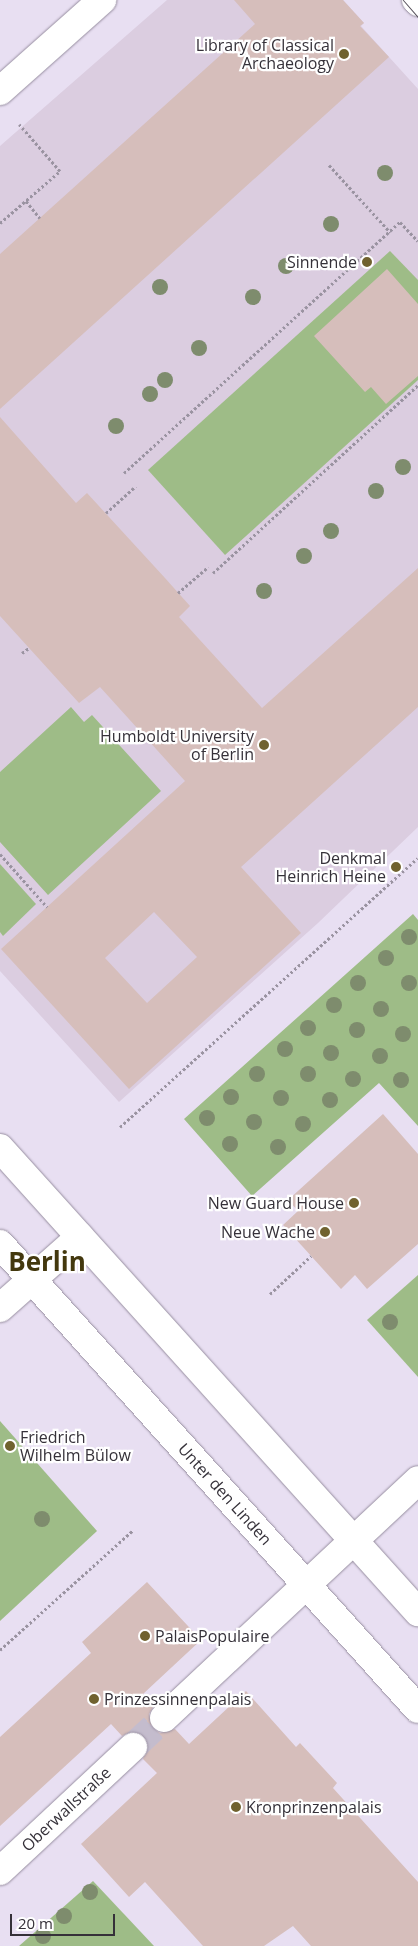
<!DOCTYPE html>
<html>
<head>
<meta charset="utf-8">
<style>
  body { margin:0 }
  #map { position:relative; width:418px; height:1946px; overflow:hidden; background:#e8dff2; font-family:"Open Sans",sans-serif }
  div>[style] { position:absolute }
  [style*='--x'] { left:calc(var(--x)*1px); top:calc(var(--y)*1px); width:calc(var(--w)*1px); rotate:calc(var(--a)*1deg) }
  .education>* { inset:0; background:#dbcde0 }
  .green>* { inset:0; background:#9ebc87 }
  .building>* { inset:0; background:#d6bebb }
  .minor-tunnel>* { height:28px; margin-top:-14px; transform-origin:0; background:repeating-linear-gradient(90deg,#c4bccd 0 28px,transparent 0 42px) }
  .path>* { height:3px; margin-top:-1.5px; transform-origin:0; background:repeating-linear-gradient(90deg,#9a93a1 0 2.5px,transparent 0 5px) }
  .roads { filter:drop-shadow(0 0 1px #978ea0) drop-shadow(0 0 1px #978ea0) }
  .minor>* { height:28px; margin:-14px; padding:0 14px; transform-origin:14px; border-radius:14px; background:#fff }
  .tertiary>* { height:28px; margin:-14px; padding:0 14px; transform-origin:14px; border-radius:14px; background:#fff }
  .primary>* { height:28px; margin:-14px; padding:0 14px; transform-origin:14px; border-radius:14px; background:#fff }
  .tram>* { height:1px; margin:-0.5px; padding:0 0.5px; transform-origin:0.5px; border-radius:0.5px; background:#56515b }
  .trees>* { width:16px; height:16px; margin:-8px; border-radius:50%; background:#7e8c6d }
  .dots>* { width:14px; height:14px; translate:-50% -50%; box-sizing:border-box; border:2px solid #fff; border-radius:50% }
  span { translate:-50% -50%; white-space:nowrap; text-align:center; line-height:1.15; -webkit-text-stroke:4.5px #fff; paint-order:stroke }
  .poi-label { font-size:16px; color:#353139 }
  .right { translate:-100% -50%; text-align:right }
  .left { translate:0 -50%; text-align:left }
  .street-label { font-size:16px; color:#353139 }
  .town-label { font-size:26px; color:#43380e; font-weight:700 }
  .scale { position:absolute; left:10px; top:1914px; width:105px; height:22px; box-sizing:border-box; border:2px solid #353139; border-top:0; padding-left:6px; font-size:15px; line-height:18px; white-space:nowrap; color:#353139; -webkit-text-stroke:4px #fff; paint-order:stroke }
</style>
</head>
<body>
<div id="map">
  <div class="education">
    <div style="clip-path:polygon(167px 0,343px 0,364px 23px,361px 26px,418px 89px,418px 827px,318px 923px,119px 1102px,0 971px,0 146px)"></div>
  </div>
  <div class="green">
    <div style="clip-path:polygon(390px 251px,418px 280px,418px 380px,225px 555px,148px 470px)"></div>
    <div style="clip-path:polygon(71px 707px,84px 722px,92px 715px,161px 791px,48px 895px,0 842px,0 772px)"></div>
    <div style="clip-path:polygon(0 864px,36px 904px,3px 936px,0 932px)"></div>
    <div style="clip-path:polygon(413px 914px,418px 920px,418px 1126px,379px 1083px,252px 1196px,184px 1119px)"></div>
    <div style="clip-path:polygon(418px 1275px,418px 1377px,367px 1320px)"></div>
    <div style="clip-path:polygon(0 1421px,97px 1531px,0 1621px)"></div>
    <div style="clip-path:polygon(93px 1881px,154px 1946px,19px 1946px)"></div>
  </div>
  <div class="building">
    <div style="clip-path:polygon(234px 0,343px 0,364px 23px,360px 26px,389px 57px,0 409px,0 254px,255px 24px)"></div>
    <div style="clip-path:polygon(387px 269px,418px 304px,418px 376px,386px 404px,371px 387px,365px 392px,314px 336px)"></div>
    <div style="clip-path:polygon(evenodd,0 417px,76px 503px,87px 493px,165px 578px,190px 606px,179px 617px,262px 708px,418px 568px,418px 707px,241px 867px,301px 933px,129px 1089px,1px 949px,185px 781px,100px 687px,79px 703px,0 616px,0 417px,154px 912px,197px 957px,147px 1003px,105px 958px,154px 912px)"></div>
    <div style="clip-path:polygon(383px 1114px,418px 1154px,418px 1244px,367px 1289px,355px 1275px,341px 1289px,283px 1225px,298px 1211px,288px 1200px)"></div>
    <div style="clip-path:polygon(147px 1582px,201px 1640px,143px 1694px,154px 1706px,149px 1714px,152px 1728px,160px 1733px,175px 1729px,189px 1744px,246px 1691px,296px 1747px,300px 1743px,337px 1783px,333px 1788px,418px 1882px,418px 1946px,311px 1946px,293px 1926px,264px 1946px,203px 1946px,145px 1882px,129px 1897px,81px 1844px,157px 1773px,143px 1759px,148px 1744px,144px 1736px,130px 1732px,122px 1736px,111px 1724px,0 1826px,0 1737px,91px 1653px,82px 1642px)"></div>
  </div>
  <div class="minor-tunnel">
    <div style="--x:133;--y:1747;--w:42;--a:-43.1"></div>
  </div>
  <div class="path">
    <div style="--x:329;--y:165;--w:91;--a:47.7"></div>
    <div style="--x:26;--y:201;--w:22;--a:51"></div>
    <div style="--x:0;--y:223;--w:79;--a:-40.9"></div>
    <div style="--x:60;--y:171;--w:62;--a:-131.1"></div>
    <div style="--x:124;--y:473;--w:373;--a:-42.3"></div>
    <div style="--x:400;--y:222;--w:26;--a:47"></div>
    <div style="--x:106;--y:513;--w:40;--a:-42"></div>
    <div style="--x:213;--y:573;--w:278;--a:-42.5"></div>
    <div style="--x:178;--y:593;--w:40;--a:-41"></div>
    <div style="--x:22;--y:653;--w:9;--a:-36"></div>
    <div style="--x:0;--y:854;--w:71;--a:48.4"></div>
    <div style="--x:120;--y:1127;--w:401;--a:-42.1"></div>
    <div style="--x:270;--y:1294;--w:56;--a:-42.8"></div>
    <div style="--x:0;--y:1650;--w:178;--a:-42"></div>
  </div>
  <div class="roads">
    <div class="minor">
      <div style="--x:416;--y:0;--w:3;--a:45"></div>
      <div style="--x:0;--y:1308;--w:107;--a:-41.6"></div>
      <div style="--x:164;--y:1718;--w:348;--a:-43.1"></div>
      <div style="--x:0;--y:1871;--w:182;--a:-43"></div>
    </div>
    <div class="tertiary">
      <div style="--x:0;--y:91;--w:137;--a:-41.7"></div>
    </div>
    <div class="primary">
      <div style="--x:0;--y:1148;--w:625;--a:47.99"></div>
      <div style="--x:0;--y:1244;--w:625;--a:48.05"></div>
    </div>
  </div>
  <div class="tram">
    <div style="--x:403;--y:0;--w:23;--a:49"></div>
  </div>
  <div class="trees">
    <div style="left:385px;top:173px"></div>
    <div style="left:331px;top:224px"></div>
    <div style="left:286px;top:266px"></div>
    <div style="left:160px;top:287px"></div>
    <div style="left:253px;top:297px"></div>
    <div style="left:199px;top:348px"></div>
    <div style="left:165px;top:380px"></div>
    <div style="left:150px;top:394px"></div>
    <div style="left:116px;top:426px"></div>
    <div style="left:403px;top:467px"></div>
    <div style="left:376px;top:491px"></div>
    <div style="left:331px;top:531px"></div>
    <div style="left:304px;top:556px"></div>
    <div style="left:264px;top:591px"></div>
    <div style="left:409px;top:937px"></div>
    <div style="left:386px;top:958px"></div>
    <div style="left:358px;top:983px"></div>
    <div style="left:409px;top:983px"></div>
    <div style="left:334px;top:1005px"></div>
    <div style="left:381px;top:1009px"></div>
    <div style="left:308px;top:1028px"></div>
    <div style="left:357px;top:1030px"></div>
    <div style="left:403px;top:1034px"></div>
    <div style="left:285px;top:1049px"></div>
    <div style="left:331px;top:1053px"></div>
    <div style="left:380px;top:1056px"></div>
    <div style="left:257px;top:1074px"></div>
    <div style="left:308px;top:1074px"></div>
    <div style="left:353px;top:1079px"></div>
    <div style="left:401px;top:1080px"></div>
    <div style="left:231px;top:1097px"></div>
    <div style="left:281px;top:1098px"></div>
    <div style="left:330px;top:1100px"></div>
    <div style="left:207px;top:1118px"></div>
    <div style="left:254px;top:1122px"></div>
    <div style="left:303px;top:1124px"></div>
    <div style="left:230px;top:1144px"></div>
    <div style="left:278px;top:1147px"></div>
    <div style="left:390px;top:1322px"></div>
    <div style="left:42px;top:1519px"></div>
    <div style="left:90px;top:1892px"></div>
    <div style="left:64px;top:1916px"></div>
    <div style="left:43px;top:1936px"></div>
  </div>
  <div class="dots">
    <div style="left:344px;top:54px;background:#70622f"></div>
    <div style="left:367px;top:262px;background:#70622f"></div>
    <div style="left:264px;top:745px;background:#70622f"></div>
    <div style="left:396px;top:867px;background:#70622f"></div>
    <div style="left:354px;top:1203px;background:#70622f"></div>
    <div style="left:325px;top:1232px;background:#70622f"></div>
    <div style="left:10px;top:1446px;background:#70622f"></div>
    <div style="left:145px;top:1636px;background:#70622f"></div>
    <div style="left:94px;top:1699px;background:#70622f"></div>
    <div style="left:236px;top:1807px;background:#70622f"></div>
  </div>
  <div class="poi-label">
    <span class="right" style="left:334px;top:54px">Library of Classical<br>Archaeology</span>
    <span class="right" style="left:357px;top:262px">Sinnende</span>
    <span class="right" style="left:254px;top:745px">Humboldt University<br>of Berlin</span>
    <span class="right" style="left:386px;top:867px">Denkmal<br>Heinrich Heine</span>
    <span class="right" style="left:344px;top:1203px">New Guard House</span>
    <span class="right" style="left:315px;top:1232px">Neue Wache</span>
    <span class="left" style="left:20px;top:1446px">Friedrich<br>Wilhelm Bülow</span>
    <span class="left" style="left:155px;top:1636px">PalaisPopulaire</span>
    <span class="left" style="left:104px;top:1699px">Prinzessinnenpalais</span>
    <span class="left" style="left:246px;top:1807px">Kronprinzenpalais</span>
  </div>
  <div class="street-label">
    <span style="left:225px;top:1494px;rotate:48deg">Unter den Linden</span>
    <span style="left:66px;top:1809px;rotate:-43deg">Oberwallstraße</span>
  </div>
  <div class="town-label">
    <span style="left:47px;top:1262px">Berlin</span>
  </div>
  <div class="scale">20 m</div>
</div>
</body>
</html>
